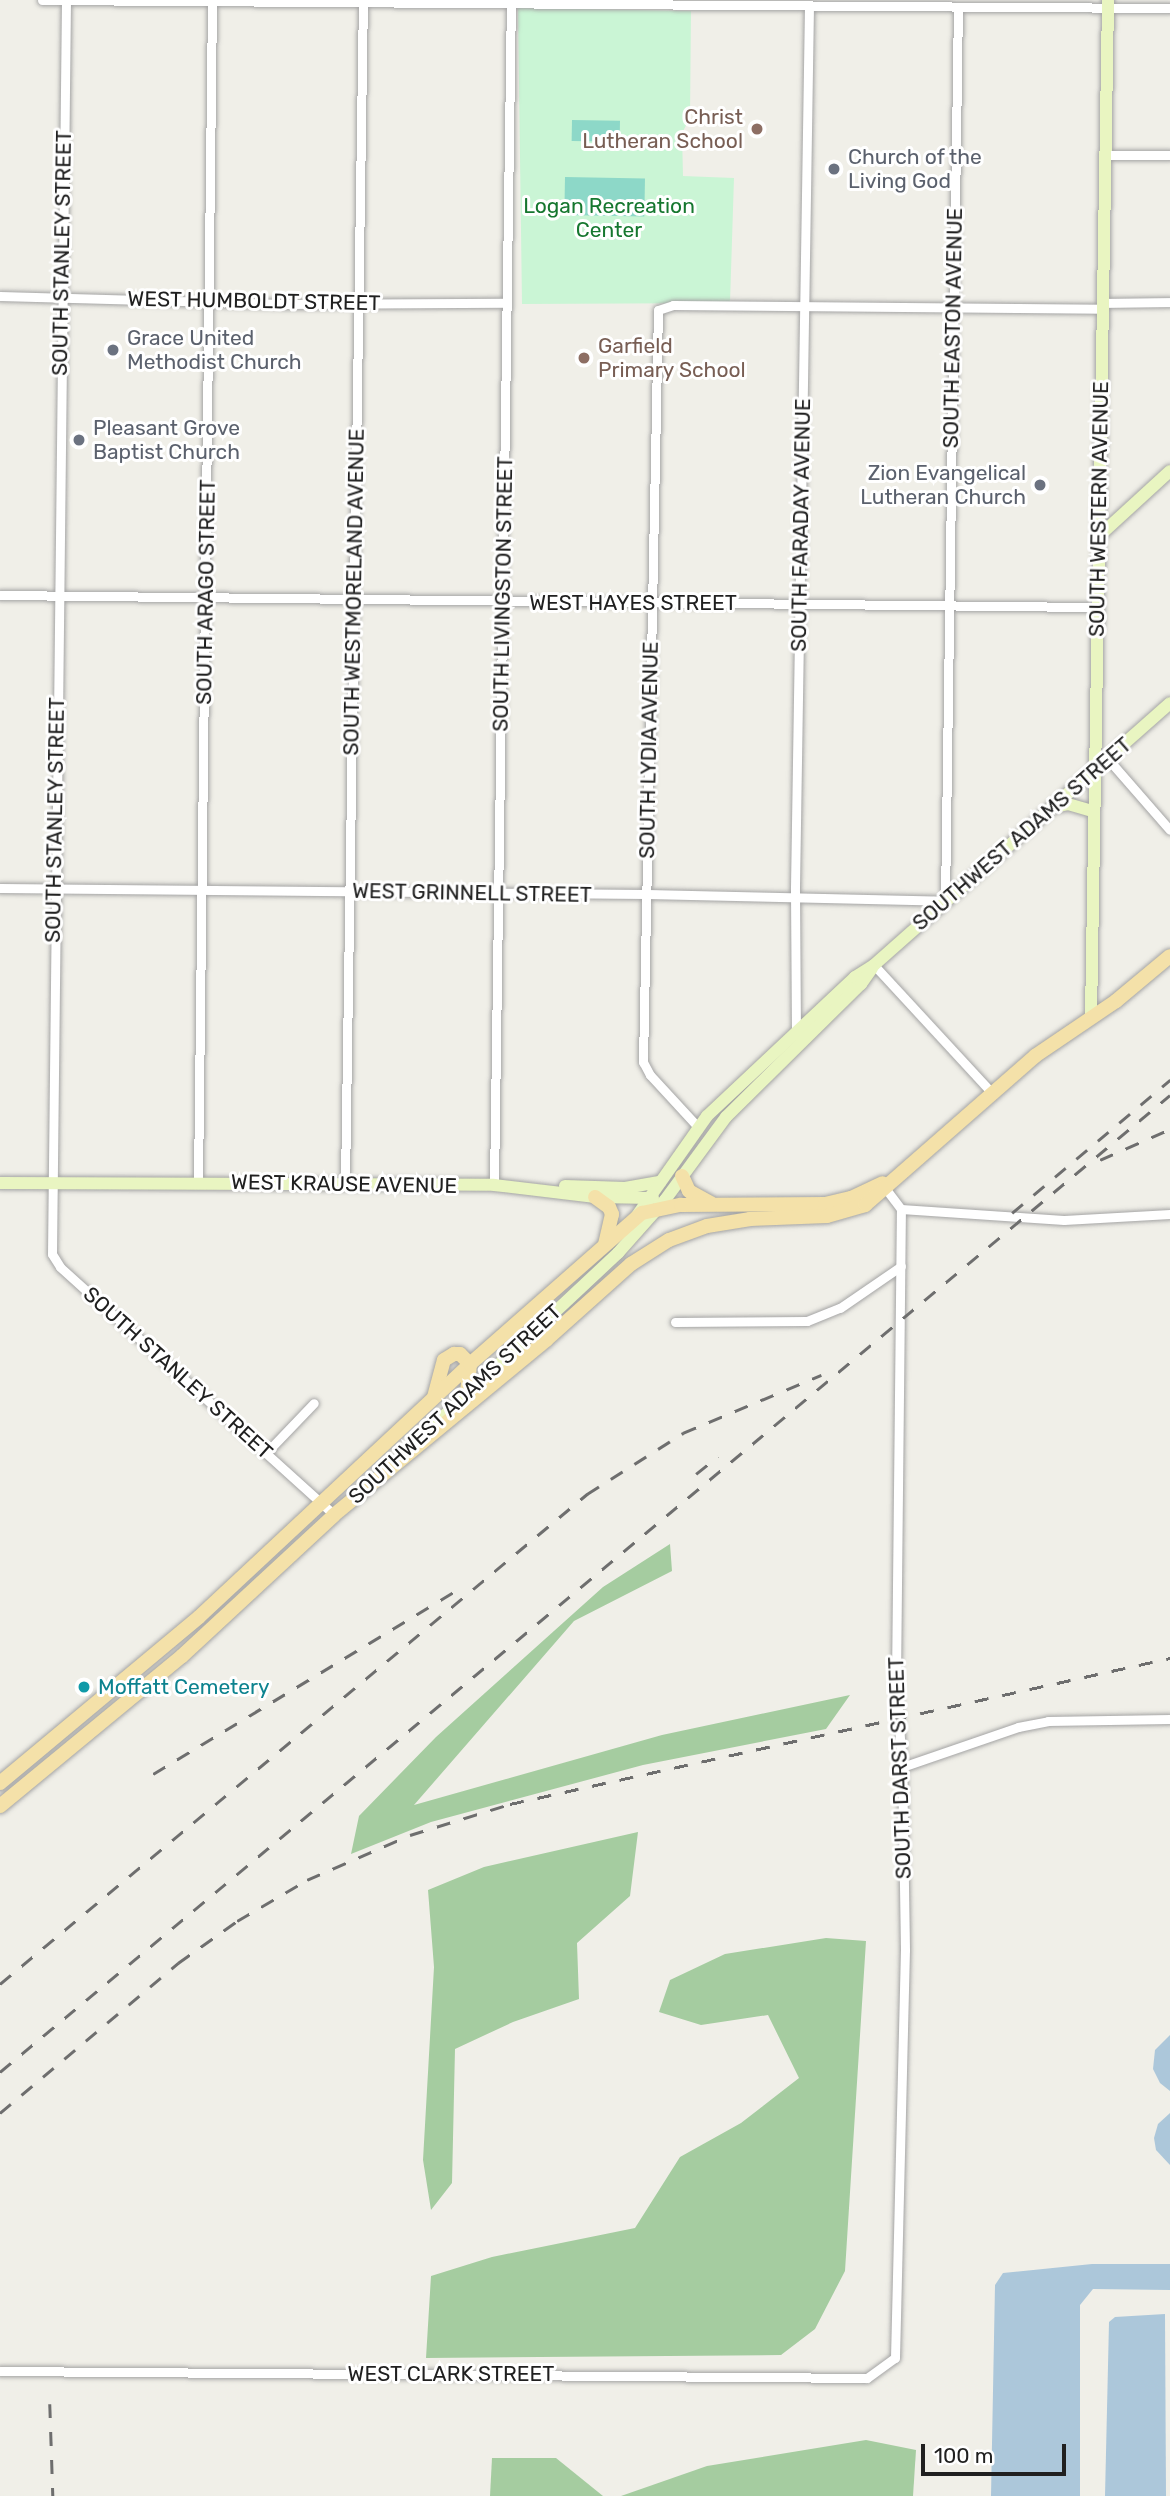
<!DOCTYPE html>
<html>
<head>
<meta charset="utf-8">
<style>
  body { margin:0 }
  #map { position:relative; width:1170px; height:2496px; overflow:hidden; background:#f0efe8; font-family:Rubik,sans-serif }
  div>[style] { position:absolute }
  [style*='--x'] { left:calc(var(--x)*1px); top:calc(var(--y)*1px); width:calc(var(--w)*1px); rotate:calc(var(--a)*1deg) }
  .forest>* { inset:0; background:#a5cca0 }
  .park>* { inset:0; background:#caf5d5 }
  .pitch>* { inset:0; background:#8dd8c8; transform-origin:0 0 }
  .water>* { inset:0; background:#acc7da }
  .roads { filter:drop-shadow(0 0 2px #a4a4a4) drop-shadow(0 0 2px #a4a4a4) }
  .street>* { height:9px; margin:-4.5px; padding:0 4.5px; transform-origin:4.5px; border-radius:4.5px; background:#fff }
  .secondary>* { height:12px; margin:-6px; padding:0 6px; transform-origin:6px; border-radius:6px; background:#e9f5c1 }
  .primary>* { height:14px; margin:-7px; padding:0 7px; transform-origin:7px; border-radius:7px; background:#f4e1a9 }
  .rail>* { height:2.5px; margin-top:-1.25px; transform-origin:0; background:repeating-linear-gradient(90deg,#6e6e6e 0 14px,transparent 0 28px) }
  .dots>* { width:19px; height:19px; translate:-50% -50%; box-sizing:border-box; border:4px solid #fff; border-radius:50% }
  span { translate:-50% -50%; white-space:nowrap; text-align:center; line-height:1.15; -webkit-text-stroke:6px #fff; paint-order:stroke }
  .education-label { font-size:21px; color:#785e54 }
  .right { translate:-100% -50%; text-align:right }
  .left { translate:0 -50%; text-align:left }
  .worship-label { font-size:21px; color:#5b616d }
  .park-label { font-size:21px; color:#16772f }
  .street-label { font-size:21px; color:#202020 }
  .culture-label { font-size:21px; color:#0d838f }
  .scale { position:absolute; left:921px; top:2444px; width:145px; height:32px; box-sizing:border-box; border:4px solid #202020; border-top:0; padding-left:9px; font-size:21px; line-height:24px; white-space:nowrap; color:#202020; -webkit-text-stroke:5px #fff; paint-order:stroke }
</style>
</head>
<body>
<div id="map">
  <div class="forest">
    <div style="clip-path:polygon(670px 1544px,672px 1571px,574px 1621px,414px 1805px,662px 1735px,850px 1695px,826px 1729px,643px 1765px,431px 1822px,351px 1854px,359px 1816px,436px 1737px,603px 1587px)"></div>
    <div style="clip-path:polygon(638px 1832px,630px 1896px,577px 1943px,579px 1999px,513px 2022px,455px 2049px,452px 2183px,431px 2210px,423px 2160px,434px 1967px,428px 1890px,484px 1867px)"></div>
    <div style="clip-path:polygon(826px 1938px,866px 1941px,845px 2271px,815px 2329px,781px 2355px,426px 2358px,431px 2276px,492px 2257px,635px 2228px,680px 2157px,741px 2123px,799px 2078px,768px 2015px,701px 2025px,659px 2012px,670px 1980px,725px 1954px)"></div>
    <div style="clip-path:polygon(866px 2440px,916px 2450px,913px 2496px,621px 2496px,707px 2466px)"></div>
    <div style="clip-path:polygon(492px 2458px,556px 2458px,603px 2496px,490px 2496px)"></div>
  </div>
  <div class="park">
    <div style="clip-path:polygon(518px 8px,691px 11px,690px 118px,682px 133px,683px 176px,734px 178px,730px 303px,522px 304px)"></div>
  </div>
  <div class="pitch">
    <div style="left:572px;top:120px;width:48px;height:21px;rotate:1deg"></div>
    <div style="left:565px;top:177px;width:80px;height:38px;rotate:1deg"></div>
  </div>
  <div class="water">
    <div style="clip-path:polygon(1170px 2035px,1170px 2091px,1160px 2083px,1153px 2069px,1155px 2050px)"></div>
    <div style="clip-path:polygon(1170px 2113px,1170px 2165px,1156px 2150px,1154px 2138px,1158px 2124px)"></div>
    <div style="clip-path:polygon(1092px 2264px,1170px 2264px,1170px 2290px,1093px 2289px,1080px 2305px,1080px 2496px,991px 2496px,995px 2285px,1003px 2273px)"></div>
    <div style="clip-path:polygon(1165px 2314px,1166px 2496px,1105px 2496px,1109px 2322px,1115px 2317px)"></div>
  </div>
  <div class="roads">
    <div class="street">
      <div style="--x:42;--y:0;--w:1128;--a:0.41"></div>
      <div style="--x:66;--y:0;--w:1254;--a:90.64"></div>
      <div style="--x:52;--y:1254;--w:15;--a:58"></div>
      <div style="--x:60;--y:1267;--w:370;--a:42.1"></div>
      <div style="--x:1106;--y:155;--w:64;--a:0"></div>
      <div style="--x:0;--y:296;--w:282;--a:1.6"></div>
      <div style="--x:282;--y:304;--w:225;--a:-0.3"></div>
      <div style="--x:1104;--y:303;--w:66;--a:-0.9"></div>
      <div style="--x:0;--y:595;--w:1097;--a:0.63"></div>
      <div style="--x:1108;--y:759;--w:94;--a:48.9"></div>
      <div style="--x:0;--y:888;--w:647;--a:0.53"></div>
      <div style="--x:647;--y:894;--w:298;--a:1.3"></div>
      <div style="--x:945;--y:901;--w:894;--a:-89.17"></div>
      <div style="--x:874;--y:965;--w:174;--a:47.3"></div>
      <div style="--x:796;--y:1035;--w:148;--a:-90.4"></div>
      <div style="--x:795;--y:887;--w:882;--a:-89.09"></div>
      <div style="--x:698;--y:1127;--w:71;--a:-132.7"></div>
      <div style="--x:650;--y:1075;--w:15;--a:-118"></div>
      <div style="--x:643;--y:1062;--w:752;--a:-88.86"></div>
      <div style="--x:658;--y:310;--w:16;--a:-18"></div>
      <div style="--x:673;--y:305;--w:430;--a:0.5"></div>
      <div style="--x:198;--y:1182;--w:1180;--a:-89.32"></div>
      <div style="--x:345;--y:1183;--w:1181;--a:-89.13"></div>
      <div style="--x:494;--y:1185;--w:1182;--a:-89.18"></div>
      <div style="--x:901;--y:1209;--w:163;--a:3.9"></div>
      <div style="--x:1064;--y:1220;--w:106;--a:-3.2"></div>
      <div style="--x:675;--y:1322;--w:132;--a:-0.4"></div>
      <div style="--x:807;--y:1321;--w:35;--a:-22"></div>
      <div style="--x:840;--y:1308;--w:74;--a:-34.5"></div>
      <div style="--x:266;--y:1453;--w:69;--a:-46.2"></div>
      <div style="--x:902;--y:1767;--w:123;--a:-19"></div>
      <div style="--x:1018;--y:1727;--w:31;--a:-11"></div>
      <div style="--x:1048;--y:1721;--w:122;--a:-0.9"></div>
      <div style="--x:0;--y:2371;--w:867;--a:0.46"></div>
      <div style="--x:867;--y:2378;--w:34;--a:-36"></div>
      <div style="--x:895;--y:2358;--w:408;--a:-88.6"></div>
      <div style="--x:905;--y:1950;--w:183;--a:-90.9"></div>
      <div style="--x:902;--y:1767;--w:86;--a:-94"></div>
      <div style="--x:896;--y:1681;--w:472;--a:-89.4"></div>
      <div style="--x:901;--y:1209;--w:30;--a:-127"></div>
    </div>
    <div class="secondary">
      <div style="--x:1099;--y:536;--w:96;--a:-42.5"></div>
      <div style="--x:1054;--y:807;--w:14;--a:-12"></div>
      <div style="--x:1068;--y:804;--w:26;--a:16"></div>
      <div style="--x:1091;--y:1017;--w:1017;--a:-89.04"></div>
      <div style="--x:0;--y:1183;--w:494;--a:0.2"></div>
      <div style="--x:494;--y:1185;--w:102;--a:6.8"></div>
      <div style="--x:595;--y:1197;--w:58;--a:1"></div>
      <div style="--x:565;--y:1186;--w:60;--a:1.9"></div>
      <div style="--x:625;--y:1188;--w:36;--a:-10"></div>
      <div style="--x:636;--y:1217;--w:123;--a:-54.9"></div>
      <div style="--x:707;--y:1116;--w:203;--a:-43.2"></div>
      <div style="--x:855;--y:977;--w:22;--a:-32"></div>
      <div style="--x:874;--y:965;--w:395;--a:-41.5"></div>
      <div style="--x:430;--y:1429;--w:258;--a:-43.1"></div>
      <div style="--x:618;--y:1253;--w:71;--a:-48.4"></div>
      <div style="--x:665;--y:1200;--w:103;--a:-53.7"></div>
      <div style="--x:726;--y:1117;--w:190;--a:-44.6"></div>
      <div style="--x:861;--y:984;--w:19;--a:-55"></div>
    </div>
    <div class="primary">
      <div style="--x:682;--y:1176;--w:17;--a:65"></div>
      <div style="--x:689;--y:1191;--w:25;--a:29"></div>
      <div style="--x:595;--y:1197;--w:17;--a:36"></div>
      <div style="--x:609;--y:1207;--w:8;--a:67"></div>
      <div style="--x:612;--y:1214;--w:31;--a:103"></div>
      <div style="--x:434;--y:1397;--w:38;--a:-75"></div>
      <div style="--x:444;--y:1360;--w:12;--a:-31"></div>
      <div style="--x:454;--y:1354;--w:6;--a:0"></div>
      <div style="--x:460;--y:1354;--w:14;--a:45"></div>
      <div style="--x:470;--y:1364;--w:28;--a:96"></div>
      <div style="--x:0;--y:1783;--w:259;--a:-39.8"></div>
      <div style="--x:199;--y:1617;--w:371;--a:-43"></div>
      <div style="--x:470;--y:1364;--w:229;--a:-41.3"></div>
      <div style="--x:642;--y:1213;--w:40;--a:-12"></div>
      <div style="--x:681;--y:1205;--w:144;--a:-0.4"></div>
      <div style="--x:825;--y:1204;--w:27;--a:-13"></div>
      <div style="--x:851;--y:1198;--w:35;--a:-25"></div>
      <div style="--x:0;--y:1806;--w:236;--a:-39.5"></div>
      <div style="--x:182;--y:1656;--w:207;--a:-42.8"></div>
      <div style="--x:334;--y:1515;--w:275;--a:-39.5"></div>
      <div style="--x:546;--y:1340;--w:114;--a:-41.8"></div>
      <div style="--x:631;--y:1264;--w:45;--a:-32.3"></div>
      <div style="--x:669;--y:1240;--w:40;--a:-20.2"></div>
      <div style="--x:707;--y:1226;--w:44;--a:-9.2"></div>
      <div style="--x:750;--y:1219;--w:77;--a:-2.2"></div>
      <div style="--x:827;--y:1216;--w:40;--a:-16"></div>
      <div style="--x:865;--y:1205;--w:226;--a:-41.2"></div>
      <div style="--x:1035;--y:1056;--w:98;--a:-34.2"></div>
      <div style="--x:1116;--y:1001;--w:70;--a:-39.8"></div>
    </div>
  </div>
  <div class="rail">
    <div style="--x:1100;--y:1160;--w:77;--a:-23.9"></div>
    <div style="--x:1012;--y:1213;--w:207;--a:-40.1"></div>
    <div style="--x:696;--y:1474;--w:28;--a:-39"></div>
    <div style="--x:153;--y:1774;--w:363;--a:-31.2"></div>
    <div style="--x:0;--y:1984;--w:765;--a:-39.85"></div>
    <div style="--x:587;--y:1494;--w:114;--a:-32.4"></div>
    <div style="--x:683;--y:1433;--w:150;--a:-22.8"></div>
    <div style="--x:0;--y:2072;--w:1524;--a:-39.86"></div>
    <div style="--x:0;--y:2113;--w:233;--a:-40.1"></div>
    <div style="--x:178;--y:1963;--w:72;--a:-35.4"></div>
    <div style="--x:237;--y:1921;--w:81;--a:-30.4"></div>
    <div style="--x:307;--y:1880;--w:112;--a:-23.6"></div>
    <div style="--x:410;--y:1835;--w:105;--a:-17.2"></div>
    <div style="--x:510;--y:1804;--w:676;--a:-12.47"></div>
    <div style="--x:50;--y:2404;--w:92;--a:88.1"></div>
  </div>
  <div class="dots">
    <div style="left:757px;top:129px;background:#8d6e63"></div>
    <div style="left:834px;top:169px;background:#6b7280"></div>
    <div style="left:113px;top:350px;background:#6b7280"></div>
    <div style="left:584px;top:358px;background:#8d6e63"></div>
    <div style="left:79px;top:440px;background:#6b7280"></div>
    <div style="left:1040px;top:485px;background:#6b7280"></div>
    <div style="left:84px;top:1687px;background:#0f9aa8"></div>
  </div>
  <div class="education-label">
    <span class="right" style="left:743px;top:129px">Christ<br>Lutheran School</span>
    <span class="left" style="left:598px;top:358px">Garfield<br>Primary School</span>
  </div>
  <div class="worship-label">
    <span class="left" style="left:848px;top:169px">Church of the<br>Living God</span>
    <span class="left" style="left:127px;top:350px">Grace United<br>Methodist Church</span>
    <span class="left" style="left:93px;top:440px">Pleasant Grove<br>Baptist Church</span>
    <span class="right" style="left:1026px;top:485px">Zion Evangelical<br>Lutheran Church</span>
  </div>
  <div class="park-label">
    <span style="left:609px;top:218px">Logan Recreation<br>Center</span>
  </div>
  <div class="street-label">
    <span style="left:62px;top:253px;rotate:-89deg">SOUTH STANLEY STREET</span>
    <span style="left:254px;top:301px;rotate:1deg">WEST HUMBOLDT STREET</span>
    <span style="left:953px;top:328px;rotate:-89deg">SOUTH EASTON AVENUE</span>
    <span style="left:1099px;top:509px;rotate:-89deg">SOUTH WESTERN AVENUE</span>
    <span style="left:801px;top:525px;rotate:-89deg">SOUTH FARADAY AVENUE</span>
    <span style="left:206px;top:592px;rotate:-89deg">SOUTH ARAGO STREET</span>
    <span style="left:354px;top:592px;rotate:-89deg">SOUTH WESTMORELAND AVENUE</span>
    <span style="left:503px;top:594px;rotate:-89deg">SOUTH LIVINGSTON STREET</span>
    <span style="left:633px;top:603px">WEST HAYES STREET</span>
    <span style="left:649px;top:750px;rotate:-89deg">SOUTH LYDIA AVENUE</span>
    <span style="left:55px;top:820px;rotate:-89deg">SOUTH STANLEY STREET</span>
    <span style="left:1022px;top:834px;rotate:-41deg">SOUTHWEST ADAMS STREET</span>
    <span style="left:472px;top:893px;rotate:1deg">WEST GRINNELL STREET</span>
    <span style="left:344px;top:1184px;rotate:1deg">WEST KRAUSE AVENUE</span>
    <span style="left:178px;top:1373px;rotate:42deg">SOUTH STANLEY STREET</span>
    <span style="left:455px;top:1404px;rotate:-43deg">SOUTHWEST ADAMS STREET</span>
    <span style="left:900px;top:1768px;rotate:-92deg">SOUTH DARST STREET</span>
    <span style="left:451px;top:2374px">WEST CLARK STREET</span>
  </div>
  <div class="culture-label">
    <span class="left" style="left:98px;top:1687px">Moffatt Cemetery</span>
  </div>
  <div class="scale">100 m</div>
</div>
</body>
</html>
